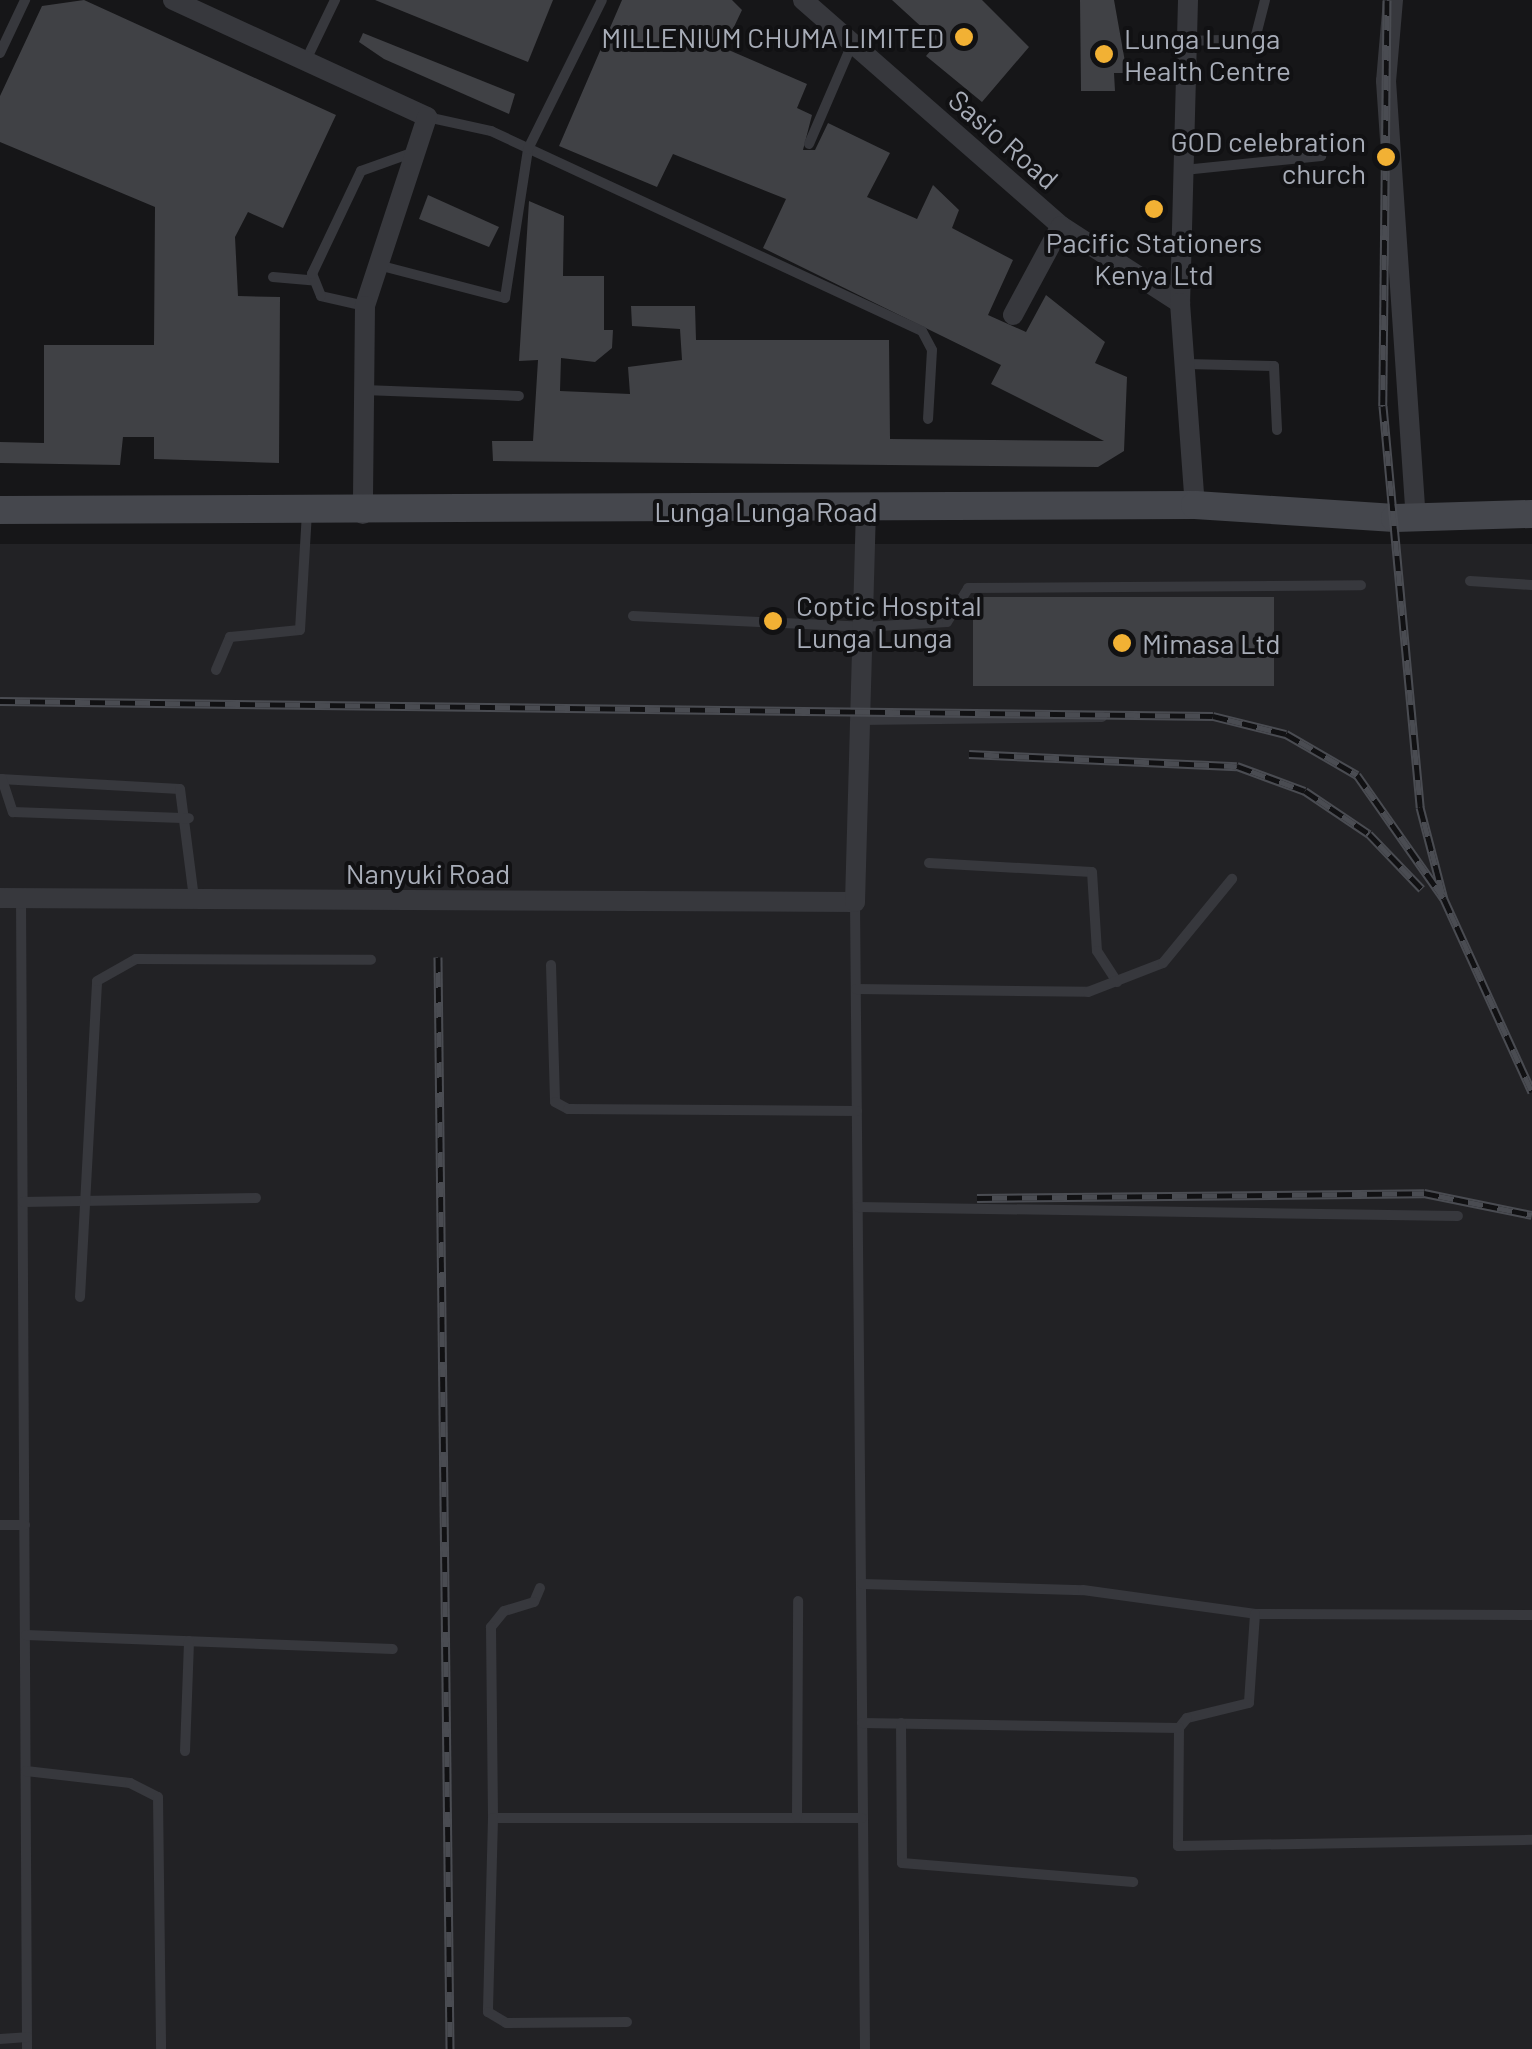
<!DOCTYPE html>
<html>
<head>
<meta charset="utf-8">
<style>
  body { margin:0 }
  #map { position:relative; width:1532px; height:2049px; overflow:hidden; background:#161618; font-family:Barlow,sans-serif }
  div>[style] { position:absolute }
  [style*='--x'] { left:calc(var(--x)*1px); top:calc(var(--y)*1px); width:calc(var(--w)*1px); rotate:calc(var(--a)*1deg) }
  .built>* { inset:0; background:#222225; transform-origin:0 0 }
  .building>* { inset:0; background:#404145; transform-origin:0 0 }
  .service>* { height:10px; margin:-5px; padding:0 5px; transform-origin:5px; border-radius:5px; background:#37383d }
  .minor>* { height:20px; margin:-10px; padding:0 10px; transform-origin:10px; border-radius:10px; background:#37383d }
  .secondary>* { height:28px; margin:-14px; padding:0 14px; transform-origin:14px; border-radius:14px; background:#45474d }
  .rail>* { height:9px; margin-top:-4.5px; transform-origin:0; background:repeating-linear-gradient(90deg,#111113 0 15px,#4a4c52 0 30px); box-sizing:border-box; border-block:2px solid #4a4c52 }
  .dots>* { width:28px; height:28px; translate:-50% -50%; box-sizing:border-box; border:5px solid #111113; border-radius:50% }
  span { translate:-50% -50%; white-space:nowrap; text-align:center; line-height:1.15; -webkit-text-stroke:8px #111113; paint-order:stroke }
  .poi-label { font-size:28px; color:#a8adb8 }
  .right { translate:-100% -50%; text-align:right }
  .left { translate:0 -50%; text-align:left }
  .street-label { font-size:28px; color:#a8adb8 }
</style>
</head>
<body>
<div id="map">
  <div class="built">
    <div style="left:0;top:544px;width:1532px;height:1505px"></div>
  </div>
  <div class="building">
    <div style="clip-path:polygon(84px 0,336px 115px,283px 228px,248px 212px,235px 237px,238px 296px,280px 297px,279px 463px,154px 459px,154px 437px,123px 437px,120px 465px,0 463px,0 442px,44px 443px,44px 345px,154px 345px,155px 207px,0 142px,0 96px,42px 6px)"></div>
    <div style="clip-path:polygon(375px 0,553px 0,528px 62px)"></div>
    <div style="clip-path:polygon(622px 0,732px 0,742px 10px,724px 48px,807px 84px,797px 108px,812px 115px,803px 150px,815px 150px,828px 123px,890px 153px,867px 197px,917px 219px,933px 185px,959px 210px,952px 228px,1013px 260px,988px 315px,1026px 332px,1046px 295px,1105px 342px,1095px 363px,1127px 377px,1124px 451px,1098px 467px,493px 461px,492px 441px,533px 441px,538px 360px,519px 361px,529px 201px,564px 216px,563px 276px,604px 276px,604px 330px,613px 330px,612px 348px,595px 362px,561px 358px,560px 391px,630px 394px,628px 367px,682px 360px,680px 329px,632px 326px,631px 306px,695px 306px,696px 340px,889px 340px,890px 439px,1104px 441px,991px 384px,1001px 365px,763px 248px,786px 199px,673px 154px,657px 187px,559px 146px)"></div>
    <div style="clip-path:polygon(892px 0,982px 0,1029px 47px,982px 102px,926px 56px,938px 42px)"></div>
    <div style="clip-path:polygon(1080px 0,1114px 0,1127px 73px,1114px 73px,1115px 91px,1081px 91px)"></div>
    <div style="clip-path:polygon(363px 33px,515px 94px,509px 114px,384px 59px,359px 42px)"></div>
    <div style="clip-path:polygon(428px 195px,499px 227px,489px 247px,419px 219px)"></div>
    <div style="left:973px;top:597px;width:301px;height:89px"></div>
  </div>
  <div class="service">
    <div style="--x:1186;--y:41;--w:69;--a:-1.7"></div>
    <div style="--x:1255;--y:39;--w:40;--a:-75.6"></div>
    <div style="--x:0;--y:53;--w:59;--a:-64.7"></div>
    <div style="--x:306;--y:60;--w:67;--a:-64.2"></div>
    <div style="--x:427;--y:117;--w:66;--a:12.3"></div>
    <div style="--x:491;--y:131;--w:475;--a:24.9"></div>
    <div style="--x:922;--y:331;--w:21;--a:62"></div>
    <div style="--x:932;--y:350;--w:69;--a:93.3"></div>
    <div style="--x:809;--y:144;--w:109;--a:-66.7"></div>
    <div style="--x:1184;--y:170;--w:138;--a:-5.8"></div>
    <div style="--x:378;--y:265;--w:131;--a:14.6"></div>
    <div style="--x:505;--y:298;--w:151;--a:-81.2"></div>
    <div style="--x:528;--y:149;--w:166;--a:-63.6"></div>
    <div style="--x:273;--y:277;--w:38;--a:5"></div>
    <div style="--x:365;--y:306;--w:45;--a:-167.2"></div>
    <div style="--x:321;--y:296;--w:24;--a:-112"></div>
    <div style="--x:312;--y:274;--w:114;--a:-64.6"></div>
    <div style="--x:361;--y:171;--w:59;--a:-19.7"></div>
    <div style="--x:1186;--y:364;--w:88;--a:1.3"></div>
    <div style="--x:1274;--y:366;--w:64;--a:87.3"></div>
    <div style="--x:364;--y:390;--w:155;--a:2.2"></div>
    <div style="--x:1470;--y:581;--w:62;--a:3.7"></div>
    <div style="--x:633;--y:616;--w:230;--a:2.7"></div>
    <div style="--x:863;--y:627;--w:84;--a:-3.4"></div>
    <div style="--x:947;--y:622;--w:40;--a:-58"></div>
    <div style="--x:968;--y:588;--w:393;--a:-0.4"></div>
    <div style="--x:216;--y:670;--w:36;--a:-67"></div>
    <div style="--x:230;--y:637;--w:70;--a:-5.7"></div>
    <div style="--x:300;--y:630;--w:117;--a:-86.6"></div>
    <div style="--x:860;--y:720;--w:242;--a:-0.7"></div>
    <div style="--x:0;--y:779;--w:180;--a:3.2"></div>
    <div style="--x:180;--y:789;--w:110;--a:82.7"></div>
    <div style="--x:2;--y:779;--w:35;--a:72"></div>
    <div style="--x:13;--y:812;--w:176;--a:2"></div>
    <div style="--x:929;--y:863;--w:163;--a:3.2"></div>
    <div style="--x:1092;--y:872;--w:79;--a:86.4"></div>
    <div style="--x:1097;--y:951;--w:37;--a:57"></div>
    <div style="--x:21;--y:898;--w:1151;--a:89.7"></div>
    <div style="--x:855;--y:902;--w:1147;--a:89.5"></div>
    <div style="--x:551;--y:965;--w:137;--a:88.3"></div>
    <div style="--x:555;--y:1102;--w:15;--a:28"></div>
    <div style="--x:568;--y:1109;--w:289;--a:0.4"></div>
    <div style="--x:856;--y:989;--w:232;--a:0.7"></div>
    <div style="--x:1088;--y:992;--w:80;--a:-21.1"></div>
    <div style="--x:1163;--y:963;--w:109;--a:-50.6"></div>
    <div style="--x:23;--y:1202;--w:233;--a:-1"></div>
    <div style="--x:858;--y:1207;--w:600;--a:0.86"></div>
    <div style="--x:80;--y:1297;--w:316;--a:-86.9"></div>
    <div style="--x:97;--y:981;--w:45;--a:-29.4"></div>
    <div style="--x:136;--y:959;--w:235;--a:0.2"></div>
    <div style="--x:0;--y:1525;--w:25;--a:0"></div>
    <div style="--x:862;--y:1584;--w:221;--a:1.6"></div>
    <div style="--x:1083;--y:1590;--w:174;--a:7.9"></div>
    <div style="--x:1255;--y:1614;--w:277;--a:0.2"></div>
    <div style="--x:540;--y:1588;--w:15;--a:113"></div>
    <div style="--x:534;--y:1602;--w:31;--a:163"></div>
    <div style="--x:504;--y:1611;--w:21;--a:129"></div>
    <div style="--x:491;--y:1627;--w:191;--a:89.4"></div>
    <div style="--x:493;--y:1818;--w:369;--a:0"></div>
    <div style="--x:1255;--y:1614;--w:89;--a:93.9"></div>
    <div style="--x:1249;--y:1703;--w:64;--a:166.4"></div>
    <div style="--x:1187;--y:1718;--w:13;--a:129"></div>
    <div style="--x:1179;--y:1728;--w:118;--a:90.5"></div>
    <div style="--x:1178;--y:1846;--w:354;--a:-1"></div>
    <div style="--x:26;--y:1635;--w:367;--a:2.2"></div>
    <div style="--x:862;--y:1723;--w:317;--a:0.9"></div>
    <div style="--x:901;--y:1723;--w:140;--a:89.6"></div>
    <div style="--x:902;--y:1863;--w:232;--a:4.7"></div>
    <div style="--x:185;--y:1751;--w:110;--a:-87.9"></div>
    <div style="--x:26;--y:1771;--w:105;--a:6.6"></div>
    <div style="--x:130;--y:1783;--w:31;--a:27"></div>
    <div style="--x:158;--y:1797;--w:252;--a:89.3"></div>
    <div style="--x:493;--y:1818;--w:194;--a:91.5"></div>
    <div style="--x:488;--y:2012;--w:21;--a:31"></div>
    <div style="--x:506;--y:2023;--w:121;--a:-0.5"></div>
    <div style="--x:797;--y:1818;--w:217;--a:-89.7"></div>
    <div style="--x:0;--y:2039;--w:27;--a:-4"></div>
  </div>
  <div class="minor">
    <div style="--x:173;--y:0;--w:280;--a:24.7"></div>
    <div style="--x:427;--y:117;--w:199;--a:108.2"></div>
    <div style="--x:365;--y:306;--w:208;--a:90.6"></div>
    <div style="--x:803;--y:0;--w:343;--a:41.2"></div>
    <div style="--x:1061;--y:226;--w:142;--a:32.9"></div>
    <div style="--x:1188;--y:0;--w:303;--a:91.5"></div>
    <div style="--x:1180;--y:303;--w:203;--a:85.8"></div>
    <div style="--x:1393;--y:0;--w:81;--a:94.9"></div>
    <div style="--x:1386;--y:81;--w:436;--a:86.1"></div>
    <div style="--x:1013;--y:315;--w:101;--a:-61.7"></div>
    <div style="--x:0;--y:898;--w:855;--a:0.27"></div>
    <div style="--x:855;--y:902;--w:391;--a:-88.4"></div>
  </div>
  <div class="secondary">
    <div style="--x:0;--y:510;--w:1195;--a:-0.24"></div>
    <div style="--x:1195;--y:505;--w:200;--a:3.7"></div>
    <div style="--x:1395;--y:518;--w:137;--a:-1.7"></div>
  </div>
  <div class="rail">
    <div style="--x:1387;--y:0;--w:406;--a:90.6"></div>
    <div style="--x:1383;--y:406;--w:403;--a:84.7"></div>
    <div style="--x:1420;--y:807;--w:95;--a:75.4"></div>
    <div style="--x:1444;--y:899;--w:212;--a:65.5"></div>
    <div style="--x:0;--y:701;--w:1213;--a:0.71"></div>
    <div style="--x:1213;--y:716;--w:75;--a:13.9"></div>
    <div style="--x:1286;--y:734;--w:82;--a:30"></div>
    <div style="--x:1357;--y:775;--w:151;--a:54.9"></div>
    <div style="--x:969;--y:754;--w:268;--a:2.6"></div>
    <div style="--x:1237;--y:766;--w:72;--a:20.2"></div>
    <div style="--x:1305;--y:791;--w:77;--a:33.9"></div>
    <div style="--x:1369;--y:834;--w:76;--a:46.1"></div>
    <div style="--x:438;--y:957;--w:1092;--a:89.37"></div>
    <div style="--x:977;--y:1198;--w:447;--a:-0.6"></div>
    <div style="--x:1424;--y:1193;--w:110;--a:11.5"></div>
  </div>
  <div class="dots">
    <div style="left:964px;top:37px;background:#f2b134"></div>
    <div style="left:1104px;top:54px;background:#f2b134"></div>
    <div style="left:1386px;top:157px;background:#f2b134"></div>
    <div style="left:1154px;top:209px;background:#f2b134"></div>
    <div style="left:773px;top:621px;background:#f2b134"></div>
    <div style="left:1122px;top:643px;background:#f2b134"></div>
  </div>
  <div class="poi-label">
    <span class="right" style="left:944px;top:37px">MILLENIUM CHUMA LIMITED</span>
    <span class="left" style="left:1124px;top:54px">Lunga Lunga<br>Health Centre</span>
    <span class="right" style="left:1366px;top:157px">GOD celebration<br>church</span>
    <span style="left:1154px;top:258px">Pacific Stationers<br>Kenya Ltd</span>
    <span class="left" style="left:796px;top:621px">Coptic Hospital<br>Lunga Lunga</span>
    <span class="left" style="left:1142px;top:643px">Mimasa Ltd</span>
  </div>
  <div class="street-label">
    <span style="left:1004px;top:139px;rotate:41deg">Sasio Road</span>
    <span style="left:766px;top:511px">Lunga Lunga Road</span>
    <span style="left:428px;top:873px">Nanyuki Road</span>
  </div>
</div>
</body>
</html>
